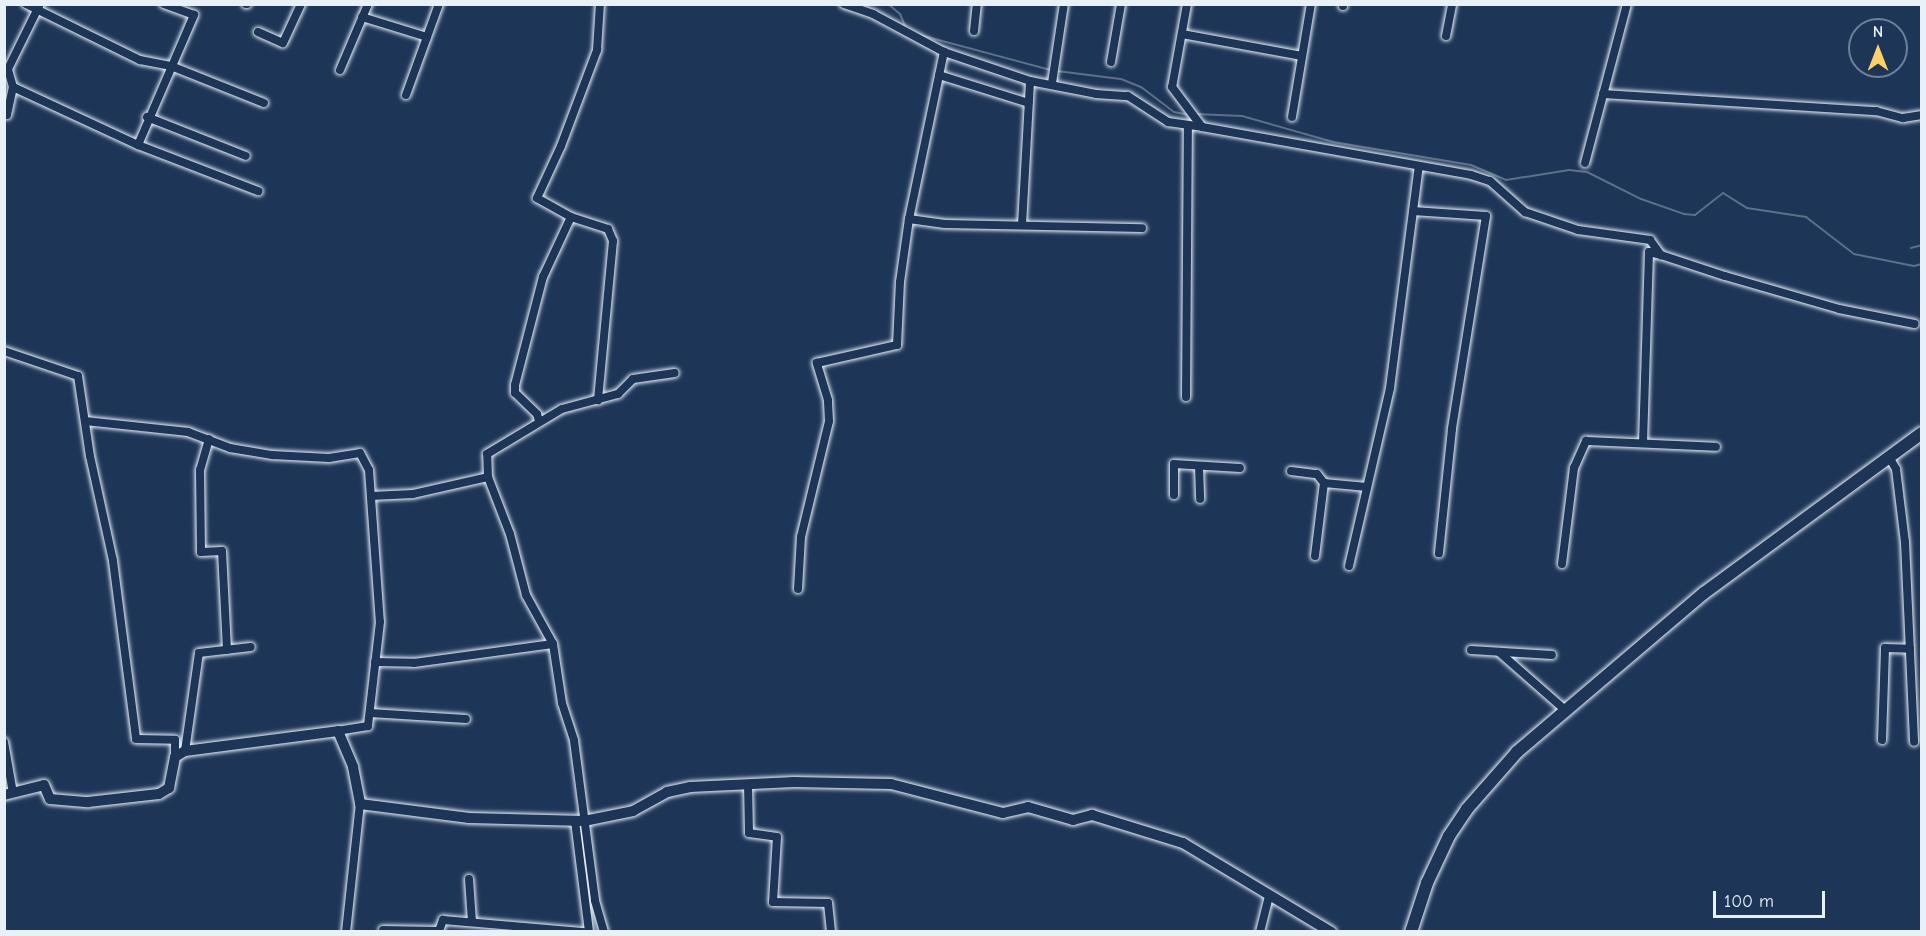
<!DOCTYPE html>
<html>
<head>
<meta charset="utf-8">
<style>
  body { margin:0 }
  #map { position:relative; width:1926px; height:936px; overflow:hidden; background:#1d3557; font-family:"Comic Neue",sans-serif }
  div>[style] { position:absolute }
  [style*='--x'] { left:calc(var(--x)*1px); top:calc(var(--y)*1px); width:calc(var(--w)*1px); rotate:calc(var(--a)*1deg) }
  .stream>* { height:2px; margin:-1px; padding:0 1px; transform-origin:1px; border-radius:1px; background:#5d7089 }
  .roads { filter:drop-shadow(0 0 2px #e8f1f8) drop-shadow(0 0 2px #e8f1f8) }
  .minor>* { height:8px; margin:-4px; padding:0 4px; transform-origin:4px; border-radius:4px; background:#1d3557 }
  .tertiary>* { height:10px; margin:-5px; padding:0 5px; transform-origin:5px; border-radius:5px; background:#1d3557 }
  .secondary>* { height:12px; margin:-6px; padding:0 6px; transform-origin:6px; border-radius:6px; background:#1d3557 }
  span { translate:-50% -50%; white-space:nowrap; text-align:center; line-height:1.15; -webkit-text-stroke:4.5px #1d3557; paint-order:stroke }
  .frame { position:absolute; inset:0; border:6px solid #e8f1f8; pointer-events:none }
  .north { position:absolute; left:1848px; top:18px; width:60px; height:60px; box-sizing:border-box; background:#1d3557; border:2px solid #6e8097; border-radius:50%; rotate:0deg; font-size:16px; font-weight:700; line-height:24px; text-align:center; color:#e8f1f8 }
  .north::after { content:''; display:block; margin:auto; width:21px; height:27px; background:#ffd166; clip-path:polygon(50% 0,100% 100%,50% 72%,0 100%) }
  .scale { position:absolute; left:1713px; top:891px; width:112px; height:27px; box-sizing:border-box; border:3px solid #e8f1f8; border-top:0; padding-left:8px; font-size:18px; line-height:21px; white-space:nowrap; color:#e8f1f8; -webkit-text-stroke:4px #1d3557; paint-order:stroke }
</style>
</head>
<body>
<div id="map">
  <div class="stream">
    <div style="--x:888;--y:4;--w:16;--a:40"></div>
    <div style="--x:900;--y:14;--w:15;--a:67"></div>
    <div style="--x:920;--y:35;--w:136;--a:15"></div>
    <div style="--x:1057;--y:71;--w:64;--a:7.1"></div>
    <div style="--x:1121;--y:79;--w:22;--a:22"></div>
    <div style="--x:1141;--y:87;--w:41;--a:37.1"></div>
    <div style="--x:1174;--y:112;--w:16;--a:11"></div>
    <div style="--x:1196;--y:114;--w:46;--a:2.5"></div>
    <div style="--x:1242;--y:116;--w:95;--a:15.9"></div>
    <div style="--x:1333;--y:142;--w:140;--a:9.5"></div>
    <div style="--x:1471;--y:165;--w:38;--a:23"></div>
    <div style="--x:1506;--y:180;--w:64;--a:-9"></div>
    <div style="--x:1569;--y:170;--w:18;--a:6"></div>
    <div style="--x:1587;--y:172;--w:60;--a:26.6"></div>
    <div style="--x:1641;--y:199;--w:46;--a:19.2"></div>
    <div style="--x:1684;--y:214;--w:11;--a:5"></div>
    <div style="--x:1695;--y:215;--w:36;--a:-38"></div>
    <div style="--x:1723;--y:193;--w:28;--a:32"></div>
    <div style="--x:1747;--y:208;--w:60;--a:8.7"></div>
    <div style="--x:1806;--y:217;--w:61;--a:37.6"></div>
    <div style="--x:1854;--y:254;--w:61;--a:11.3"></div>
    <div style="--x:1914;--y:266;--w:8;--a:-14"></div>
    <div style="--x:1911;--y:248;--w:11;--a:-15"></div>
  </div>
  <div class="roads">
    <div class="minor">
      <div style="--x:26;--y:4;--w:127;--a:26.2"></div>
      <div style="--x:140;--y:60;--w:32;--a:11"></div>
      <div style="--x:171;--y:66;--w:100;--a:21.7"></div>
      <div style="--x:246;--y:4;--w:1;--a:0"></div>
      <div style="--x:844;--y:4;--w:31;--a:19"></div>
      <div style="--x:873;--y:14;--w:81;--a:28.2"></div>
      <div style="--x:944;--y:52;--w:91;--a:18.6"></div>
      <div style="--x:1030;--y:81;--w:67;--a:11.1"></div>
      <div style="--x:1096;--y:94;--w:32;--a:4"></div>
      <div style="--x:1128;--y:96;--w:48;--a:33"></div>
      <div style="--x:1168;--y:122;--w:34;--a:8"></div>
      <div style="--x:1187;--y:4;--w:84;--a:100.2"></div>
      <div style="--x:1172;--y:87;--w:50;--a:53.1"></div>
      <div style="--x:1202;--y:127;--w:273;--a:10.1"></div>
      <div style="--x:1471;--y:175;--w:20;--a:18"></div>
      <div style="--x:1490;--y:181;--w:47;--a:41.5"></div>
      <div style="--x:1525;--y:212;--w:56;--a:18.8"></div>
      <div style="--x:1578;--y:230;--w:73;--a:7.9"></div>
      <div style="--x:1650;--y:240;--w:19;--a:54"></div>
      <div style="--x:1661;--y:255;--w:67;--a:18.2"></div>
      <div style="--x:1725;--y:276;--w:119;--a:16.1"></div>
      <div style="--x:1839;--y:309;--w:77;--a:11.2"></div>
      <div style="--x:1343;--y:6;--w:2;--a:-90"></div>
      <div style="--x:362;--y:17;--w:68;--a:17.1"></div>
      <div style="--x:974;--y:31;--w:27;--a:-84"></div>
      <div style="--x:258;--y:32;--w:27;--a:24"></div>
      <div style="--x:283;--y:43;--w:43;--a:-65.2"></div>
      <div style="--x:1182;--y:34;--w:122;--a:10.4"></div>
      <div style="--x:1446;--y:36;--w:33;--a:-79"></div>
      <div style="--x:1111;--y:62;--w:59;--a:-80.2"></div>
      <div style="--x:340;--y:70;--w:72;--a:-67"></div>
      <div style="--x:939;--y:75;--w:94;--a:17.3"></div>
      <div style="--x:1052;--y:83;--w:80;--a:-81.4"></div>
      <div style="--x:13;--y:87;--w:138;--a:24.9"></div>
      <div style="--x:138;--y:145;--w:129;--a:21"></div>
      <div style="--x:1603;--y:94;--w:274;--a:3.6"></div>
      <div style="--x:1876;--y:111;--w:28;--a:15"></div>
      <div style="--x:1903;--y:118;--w:19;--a:-9"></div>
      <div style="--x:406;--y:95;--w:97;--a:-70.1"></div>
      <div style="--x:7;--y:115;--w:29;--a:-78"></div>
      <div style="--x:13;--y:87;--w:19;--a:-106"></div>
      <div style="--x:8;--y:69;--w:72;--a:-63.8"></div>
      <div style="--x:147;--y:117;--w:106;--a:21.5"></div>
      <div style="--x:1292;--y:117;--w:115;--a:-80.5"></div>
      <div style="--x:138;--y:145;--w:142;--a:-66.7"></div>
      <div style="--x:194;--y:15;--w:32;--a:-160"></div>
      <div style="--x:1585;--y:163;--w:164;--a:-75.2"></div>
      <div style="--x:1413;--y:211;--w:73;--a:3.9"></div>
      <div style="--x:1486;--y:216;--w:216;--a:99.1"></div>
      <div style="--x:1452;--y:429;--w:125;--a:96"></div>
      <div style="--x:571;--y:217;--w:39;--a:18"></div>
      <div style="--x:608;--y:229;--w:13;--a:67"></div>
      <div style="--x:613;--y:241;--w:160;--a:95.4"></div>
      <div style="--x:909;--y:219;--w:36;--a:8"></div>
      <div style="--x:945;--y:224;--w:197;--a:1.2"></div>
      <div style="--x:1022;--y:225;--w:144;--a:-86.8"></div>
      <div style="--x:4;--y:351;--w:78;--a:18.7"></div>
      <div style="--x:78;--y:376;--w:81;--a:81.5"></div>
      <div style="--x:90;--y:456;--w:107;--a:77.6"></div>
      <div style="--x:113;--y:561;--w:179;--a:82.6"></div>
      <div style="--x:136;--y:739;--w:39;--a:1"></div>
      <div style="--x:175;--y:740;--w:17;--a:90"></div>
      <div style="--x:1186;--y:397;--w:270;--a:-89.6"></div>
      <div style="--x:85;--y:421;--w:104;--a:6.1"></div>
      <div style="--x:188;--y:432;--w:45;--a:20.9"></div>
      <div style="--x:230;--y:448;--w:43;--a:9.5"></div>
      <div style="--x:272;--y:455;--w:57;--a:3"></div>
      <div style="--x:329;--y:458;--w:31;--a:-9"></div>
      <div style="--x:360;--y:453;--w:19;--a:62"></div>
      <div style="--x:369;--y:470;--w:152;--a:85.9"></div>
      <div style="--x:380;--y:622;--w:105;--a:96.6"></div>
      <div style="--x:368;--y:726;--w:30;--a:171"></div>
      <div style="--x:539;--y:421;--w:7;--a:-106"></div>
      <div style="--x:537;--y:414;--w:30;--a:-136"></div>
      <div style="--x:515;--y:393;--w:8;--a:-90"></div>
      <div style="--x:515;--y:385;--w:112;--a:-75.5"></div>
      <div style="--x:543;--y:277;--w:66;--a:-65"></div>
      <div style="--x:571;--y:217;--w:39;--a:-151"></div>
      <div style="--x:537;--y:198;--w:57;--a:-65.2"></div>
      <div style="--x:561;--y:146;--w:103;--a:-69.4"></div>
      <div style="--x:597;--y:50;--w:46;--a:-86.3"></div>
      <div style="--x:209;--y:439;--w:32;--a:106"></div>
      <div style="--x:200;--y:470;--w:82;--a:89.3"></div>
      <div style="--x:201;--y:552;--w:21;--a:-3"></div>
      <div style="--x:222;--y:551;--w:99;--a:87.1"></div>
      <div style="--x:1643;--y:443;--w:191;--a:-88.2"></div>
      <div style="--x:1649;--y:252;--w:12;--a:14"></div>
      <div style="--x:1889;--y:457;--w:14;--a:60"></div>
      <div style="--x:1896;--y:469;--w:74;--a:83"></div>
      <div style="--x:1905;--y:542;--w:200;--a:87.4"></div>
      <div style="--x:1199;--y:466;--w:33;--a:88"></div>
      <div style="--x:1291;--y:471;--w:26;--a:7"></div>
      <div style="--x:1317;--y:474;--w:11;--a:52"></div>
      <div style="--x:1324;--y:483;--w:43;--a:5.3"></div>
      <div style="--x:1174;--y:495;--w:31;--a:-90"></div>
      <div style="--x:1174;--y:464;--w:66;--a:3.5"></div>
      <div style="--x:371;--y:496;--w:42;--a:-2.7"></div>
      <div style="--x:413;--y:494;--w:77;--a:-12.8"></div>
      <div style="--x:1315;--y:556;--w:74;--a:-83"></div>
      <div style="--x:1562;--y:564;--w:97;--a:-82.9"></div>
      <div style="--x:1574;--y:468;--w:30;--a:-66"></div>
      <div style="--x:1586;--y:441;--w:130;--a:2.6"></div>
      <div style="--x:1349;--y:566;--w:183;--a:-77"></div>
      <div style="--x:1390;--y:388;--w:224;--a:-82.6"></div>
      <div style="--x:798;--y:589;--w:52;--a:-86.7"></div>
      <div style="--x:801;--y:537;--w:119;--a:-76.4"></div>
      <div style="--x:829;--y:421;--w:21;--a:-93"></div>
      <div style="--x:828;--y:400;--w:39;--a:-107"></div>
      <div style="--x:817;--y:363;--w:82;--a:-12.7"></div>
      <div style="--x:897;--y:345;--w:63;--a:-87.3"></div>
      <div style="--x:900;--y:282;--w:64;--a:-81.9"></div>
      <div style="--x:909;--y:219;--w:171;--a:-78.2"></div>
      <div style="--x:1471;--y:650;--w:81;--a:3.5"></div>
      <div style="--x:1499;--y:652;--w:88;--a:41.3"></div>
      <div style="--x:375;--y:662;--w:39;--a:1"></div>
      <div style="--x:414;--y:663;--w:140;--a:-7.8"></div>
      <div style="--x:370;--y:713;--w:96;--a:3.6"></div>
      <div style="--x:1882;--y:740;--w:92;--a:-88.1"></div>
      <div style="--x:1885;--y:648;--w:25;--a:2"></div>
      <div style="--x:4;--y:742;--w:52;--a:80"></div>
      <div style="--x:185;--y:751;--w:99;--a:-81.9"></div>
      <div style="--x:199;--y:653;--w:52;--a:-6.6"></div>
      <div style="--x:748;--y:784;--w:49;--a:88.8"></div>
      <div style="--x:749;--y:833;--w:28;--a:8"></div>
      <div style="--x:777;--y:837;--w:65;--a:93.5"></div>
      <div style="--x:773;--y:902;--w:55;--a:1"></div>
      <div style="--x:828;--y:903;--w:29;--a:84"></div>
      <div style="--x:575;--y:821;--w:112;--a:82.8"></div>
      <div style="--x:469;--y:879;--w:43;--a:86"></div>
      <div style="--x:383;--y:930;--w:56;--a:1"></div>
      <div style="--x:439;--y:931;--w:12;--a:-70"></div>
      <div style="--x:443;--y:920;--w:142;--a:4.9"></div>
      <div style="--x:346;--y:932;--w:129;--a:-83.8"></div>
      <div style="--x:604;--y:932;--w:33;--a:-106"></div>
      <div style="--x:595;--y:900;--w:161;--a:-97.5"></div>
      <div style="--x:574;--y:740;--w:39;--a:-108"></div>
      <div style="--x:562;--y:703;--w:60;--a:-98.7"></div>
      <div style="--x:553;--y:644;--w:56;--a:-118.9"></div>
      <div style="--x:526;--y:595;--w:63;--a:-104.7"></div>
      <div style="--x:510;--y:534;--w:61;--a:-111.1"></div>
      <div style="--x:488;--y:477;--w:23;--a:-92"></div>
      <div style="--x:487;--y:454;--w:87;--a:-31"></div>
      <div style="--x:562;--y:409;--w:58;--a:-15"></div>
      <div style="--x:618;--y:394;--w:21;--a:-45"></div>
      <div style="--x:633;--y:379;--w:42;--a:-8.1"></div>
      <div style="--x:1260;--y:932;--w:37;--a:-76"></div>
    </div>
    <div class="tertiary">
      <div style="--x:4;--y:795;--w:41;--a:-14"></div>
      <div style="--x:44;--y:785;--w:15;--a:67"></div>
      <div style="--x:50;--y:799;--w:38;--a:5"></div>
      <div style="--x:88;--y:802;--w:71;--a:-6.4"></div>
      <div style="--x:159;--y:794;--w:12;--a:-31"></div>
      <div style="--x:169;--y:788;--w:32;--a:-79"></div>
      <div style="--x:175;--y:757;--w:12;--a:-31"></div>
      <div style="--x:185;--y:751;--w:154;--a:-7.4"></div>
      <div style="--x:338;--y:731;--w:39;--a:67"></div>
      <div style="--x:353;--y:767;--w:38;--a:79"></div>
      <div style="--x:360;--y:804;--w:110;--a:7.3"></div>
      <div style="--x:469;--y:818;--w:115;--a:1.5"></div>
      <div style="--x:584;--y:821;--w:50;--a:-11.5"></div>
      <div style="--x:633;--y:811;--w:39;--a:-29"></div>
      <div style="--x:667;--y:792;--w:24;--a:-12"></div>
      <div style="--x:690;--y:787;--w:104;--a:-2.8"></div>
      <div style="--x:794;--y:782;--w:97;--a:1.2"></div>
      <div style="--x:891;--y:784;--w:116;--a:14.5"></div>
      <div style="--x:1003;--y:813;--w:26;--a:-13"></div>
      <div style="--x:1028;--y:807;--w:47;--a:16.1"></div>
      <div style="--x:1073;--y:820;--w:20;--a:-15"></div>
      <div style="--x:1092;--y:815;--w:95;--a:17.1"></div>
      <div style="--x:1183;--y:843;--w:173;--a:31"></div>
    </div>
    <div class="secondary">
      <div style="--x:1411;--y:932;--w:52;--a:-71.9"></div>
      <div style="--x:1427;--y:883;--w:52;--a:-64.9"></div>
      <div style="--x:1449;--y:836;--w:32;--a:-56"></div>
      <div style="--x:1467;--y:809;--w:76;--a:-48.7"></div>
      <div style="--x:1517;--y:752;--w:245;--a:-40.4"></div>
      <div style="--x:1704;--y:593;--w:270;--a:-36.3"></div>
    </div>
  </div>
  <div class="frame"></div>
  <div class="north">N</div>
  <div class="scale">100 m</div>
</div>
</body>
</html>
